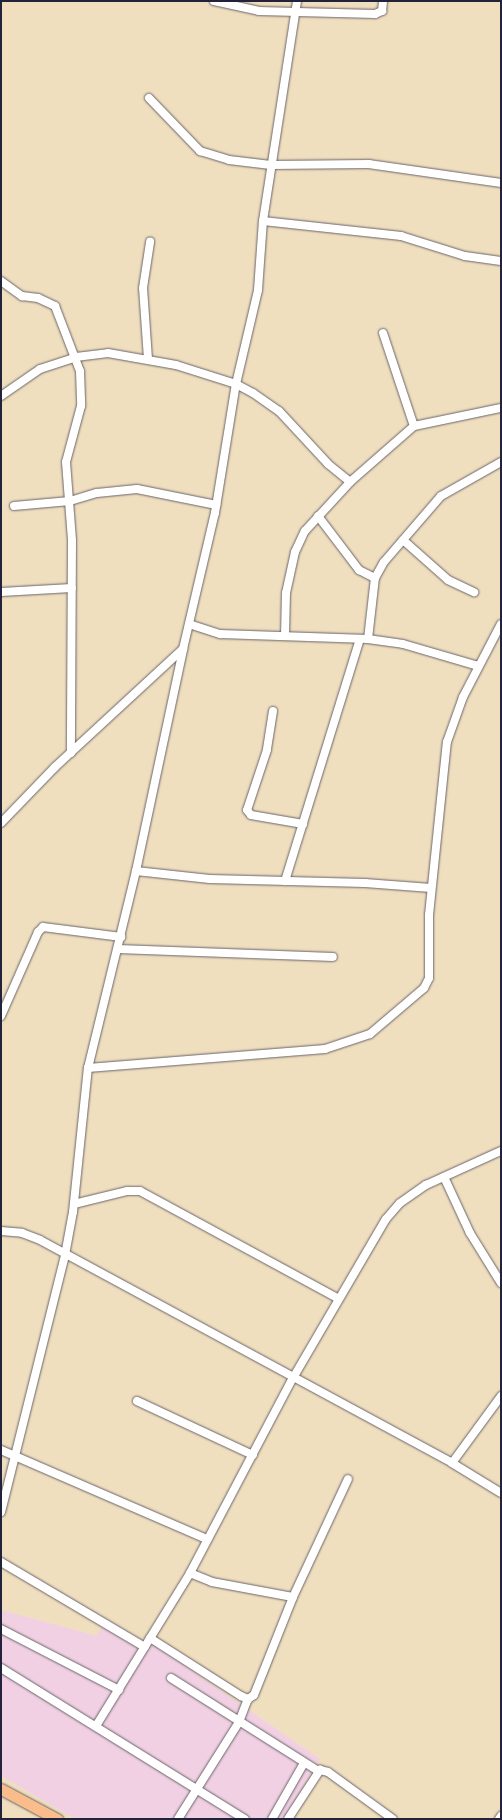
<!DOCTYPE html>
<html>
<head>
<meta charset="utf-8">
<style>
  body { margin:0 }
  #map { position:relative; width:502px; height:1820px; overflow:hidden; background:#f0dfbf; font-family:Mynerve,sans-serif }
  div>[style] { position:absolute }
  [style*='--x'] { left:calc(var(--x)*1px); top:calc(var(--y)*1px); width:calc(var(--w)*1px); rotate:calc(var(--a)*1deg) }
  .built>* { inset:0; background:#f1d0e3 }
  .roads { filter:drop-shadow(0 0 1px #6a6469) drop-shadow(0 0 1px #6a6469) }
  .minor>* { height:8px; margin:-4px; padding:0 4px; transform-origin:4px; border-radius:4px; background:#fff }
  .highway>* { height:11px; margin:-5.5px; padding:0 5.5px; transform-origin:5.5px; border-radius:5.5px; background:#f9bc8a }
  span { translate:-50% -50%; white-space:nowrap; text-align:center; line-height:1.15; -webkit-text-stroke:4px #f7f3e8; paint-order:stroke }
  .frame { position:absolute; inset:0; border:2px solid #22223b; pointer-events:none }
</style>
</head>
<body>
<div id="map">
  <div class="built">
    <div style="clip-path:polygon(1px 1610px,97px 1636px,102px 1626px,147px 1651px,153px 1644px,320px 1759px,283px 1819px,75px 1819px,1px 1776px)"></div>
  </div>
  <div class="roads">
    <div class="minor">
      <div style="--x:214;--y:1;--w:46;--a:12.5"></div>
      <div style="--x:259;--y:11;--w:116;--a:1.5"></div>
      <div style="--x:375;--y:14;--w:8;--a:-23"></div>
      <div style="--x:382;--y:11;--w:10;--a:-84"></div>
      <div style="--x:149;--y:98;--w:74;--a:46.1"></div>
      <div style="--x:200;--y:151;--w:30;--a:17"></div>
      <div style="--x:229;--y:160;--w:42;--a:6.8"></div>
      <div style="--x:271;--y:165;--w:98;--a:-0.6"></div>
      <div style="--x:369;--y:164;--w:133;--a:8.2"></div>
      <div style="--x:263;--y:221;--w:139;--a:6.2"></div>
      <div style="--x:401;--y:236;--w:67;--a:17.4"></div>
      <div style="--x:465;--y:256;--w:36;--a:8"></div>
      <div style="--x:1;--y:281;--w:26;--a:36"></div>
      <div style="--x:22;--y:296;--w:16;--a:7"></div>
      <div style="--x:38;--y:298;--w:19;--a:25"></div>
      <div style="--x:55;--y:306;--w:70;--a:69"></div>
      <div style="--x:80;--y:371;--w:35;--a:88"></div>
      <div style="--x:81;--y:406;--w:58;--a:105"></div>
      <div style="--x:66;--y:462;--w:78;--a:85.6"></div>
      <div style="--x:72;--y:540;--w:213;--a:90.3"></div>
      <div style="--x:383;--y:333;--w:98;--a:71.6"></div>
      <div style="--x:414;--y:426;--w:89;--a:-11.7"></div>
      <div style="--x:148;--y:359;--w:71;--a:-94"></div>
      <div style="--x:143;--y:288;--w:47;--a:-81.3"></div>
      <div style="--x:1;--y:396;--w:47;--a:-34.7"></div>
      <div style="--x:40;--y:369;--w:38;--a:-18"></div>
      <div style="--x:76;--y:357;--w:32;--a:-7"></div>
      <div style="--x:108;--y:353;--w:69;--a:10"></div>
      <div style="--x:176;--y:365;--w:63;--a:17.6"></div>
      <div style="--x:236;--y:384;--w:19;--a:28"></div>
      <div style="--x:253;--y:393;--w:32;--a:35"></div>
      <div style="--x:279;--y:411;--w:72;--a:47.2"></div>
      <div style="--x:328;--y:464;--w:28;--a:39"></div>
      <div style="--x:350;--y:482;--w:85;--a:-41.2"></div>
      <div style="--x:14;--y:506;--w:56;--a:-5.1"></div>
      <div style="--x:70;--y:501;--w:28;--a:-17"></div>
      <div style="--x:97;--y:493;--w:40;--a:-5.7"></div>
      <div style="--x:137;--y:489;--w:81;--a:11.4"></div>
      <div style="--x:318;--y:516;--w:68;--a:52.8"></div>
      <div style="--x:359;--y:570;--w:18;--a:27"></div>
      <div style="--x:403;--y:540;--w:60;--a:41.6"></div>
      <div style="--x:448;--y:580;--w:29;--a:25"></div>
      <div style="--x:1;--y:592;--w:71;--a:-3.2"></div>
      <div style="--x:189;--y:624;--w:33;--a:18"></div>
      <div style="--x:220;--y:634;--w:148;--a:1.9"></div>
      <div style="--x:368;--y:639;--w:35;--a:8"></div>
      <div style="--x:403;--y:644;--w:78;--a:16.3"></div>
      <div style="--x:285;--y:636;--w:43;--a:-88.7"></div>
      <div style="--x:286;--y:593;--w:42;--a:-77.6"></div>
      <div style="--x:295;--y:552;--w:23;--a:-65"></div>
      <div style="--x:305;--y:531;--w:67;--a:-47.4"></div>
      <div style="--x:368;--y:639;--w:61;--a:-83.5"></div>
      <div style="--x:375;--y:578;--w:18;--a:-61"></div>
      <div style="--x:384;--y:562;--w:87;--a:-49.2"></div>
      <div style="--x:441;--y:496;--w:69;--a:-29.5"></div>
      <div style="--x:273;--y:711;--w:39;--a:99"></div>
      <div style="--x:267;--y:750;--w:63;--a:108.4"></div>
      <div style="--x:247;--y:810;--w:6;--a:51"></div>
      <div style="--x:251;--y:815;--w:53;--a:9.8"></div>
      <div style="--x:1;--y:823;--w:78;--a:-46"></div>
      <div style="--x:55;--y:767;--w:174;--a:-42.7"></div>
      <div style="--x:136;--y:871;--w:74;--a:6.2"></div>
      <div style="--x:210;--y:879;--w:155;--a:1.5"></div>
      <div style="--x:365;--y:883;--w:66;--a:4.3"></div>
      <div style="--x:285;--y:881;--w:253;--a:-72.8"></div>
      <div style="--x:118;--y:949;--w:215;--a:2.1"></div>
      <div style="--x:1;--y:1016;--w:92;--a:-66.2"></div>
      <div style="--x:38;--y:932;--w:7;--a:-45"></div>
      <div style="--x:43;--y:927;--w:79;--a:7.3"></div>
      <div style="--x:88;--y:1068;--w:238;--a:-4.6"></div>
      <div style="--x:325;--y:1049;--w:47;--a:-18.4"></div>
      <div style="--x:370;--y:1034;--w:71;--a:-40.4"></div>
      <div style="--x:424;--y:988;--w:11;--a:-63"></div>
      <div style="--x:429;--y:978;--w:63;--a:-90"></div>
      <div style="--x:429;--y:915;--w:174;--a:-84.1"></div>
      <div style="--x:447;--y:742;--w:48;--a:-70.4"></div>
      <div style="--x:463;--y:697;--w:82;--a:-62.5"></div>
      <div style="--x:444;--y:1177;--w:62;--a:65.1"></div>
      <div style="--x:470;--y:1233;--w:59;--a:58.2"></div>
      <div style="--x:74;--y:1204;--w:55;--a:-13.8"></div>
      <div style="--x:127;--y:1191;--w:13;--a:0"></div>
      <div style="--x:140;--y:1191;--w:226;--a:28.5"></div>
      <div style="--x:1;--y:1231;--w:21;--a:5"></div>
      <div style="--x:22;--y:1233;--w:19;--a:21"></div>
      <div style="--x:40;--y:1240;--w:468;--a:28.4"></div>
      <div style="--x:452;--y:1463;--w:57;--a:31.5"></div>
      <div style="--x:137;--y:1401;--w:128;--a:25"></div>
      <div style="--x:1;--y:1450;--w:224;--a:23.4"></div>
      <div style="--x:452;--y:1463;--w:83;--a:-53.8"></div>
      <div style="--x:1;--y:1512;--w:265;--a:-76"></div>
      <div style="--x:65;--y:1255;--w:44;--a:-79.5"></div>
      <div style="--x:73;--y:1212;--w:145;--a:-84.1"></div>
      <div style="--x:88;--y:1068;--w:203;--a:-76.3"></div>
      <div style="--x:136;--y:871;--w:227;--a:-78"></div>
      <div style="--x:183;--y:649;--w:140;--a:-76.8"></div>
      <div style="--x:215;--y:513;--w:131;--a:-80.8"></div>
      <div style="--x:236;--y:384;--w:97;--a:-76.8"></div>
      <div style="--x:258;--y:290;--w:69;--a:-85.9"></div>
      <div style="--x:263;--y:221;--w:223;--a:-81.2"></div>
      <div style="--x:1;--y:1562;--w:167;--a:30.6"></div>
      <div style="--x:190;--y:1573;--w:24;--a:22"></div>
      <div style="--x:212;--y:1582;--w:82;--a:10.5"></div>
      <div style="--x:1;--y:1629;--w:133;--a:27.3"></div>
      <div style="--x:150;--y:1638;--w:108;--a:32.5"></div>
      <div style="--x:241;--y:1696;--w:8;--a:23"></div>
      <div style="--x:248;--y:1699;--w:7;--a:-34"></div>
      <div style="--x:254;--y:1695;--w:105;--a:-68.3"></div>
      <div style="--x:293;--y:1597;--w:130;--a:-65"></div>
      <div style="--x:1;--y:1668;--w:287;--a:31.8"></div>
      <div style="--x:171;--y:1678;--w:174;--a:32.3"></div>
      <div style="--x:96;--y:1726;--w:180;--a:-58.4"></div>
      <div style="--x:190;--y:1573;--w:221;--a:-62.2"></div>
      <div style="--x:293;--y:1378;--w:184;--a:-59.7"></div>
      <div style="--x:386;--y:1219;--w:21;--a:-49"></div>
      <div style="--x:400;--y:1203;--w:32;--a:-35"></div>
      <div style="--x:426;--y:1185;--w:82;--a:-24.4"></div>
      <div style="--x:178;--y:1819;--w:115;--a:-57.8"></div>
      <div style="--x:239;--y:1722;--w:25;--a:-69"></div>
      <div style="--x:272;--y:1819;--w:64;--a:-60.3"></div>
      <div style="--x:288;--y:1819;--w:59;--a:-56.9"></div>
      <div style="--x:320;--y:1770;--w:8;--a:14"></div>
      <div style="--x:328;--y:1772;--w:80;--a:35.9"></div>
      <div style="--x:499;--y:1819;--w:4;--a:-56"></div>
    </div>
    <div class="highway">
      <div style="--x:1;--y:1789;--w:64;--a:28.2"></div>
    </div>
  </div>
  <div class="frame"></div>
</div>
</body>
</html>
